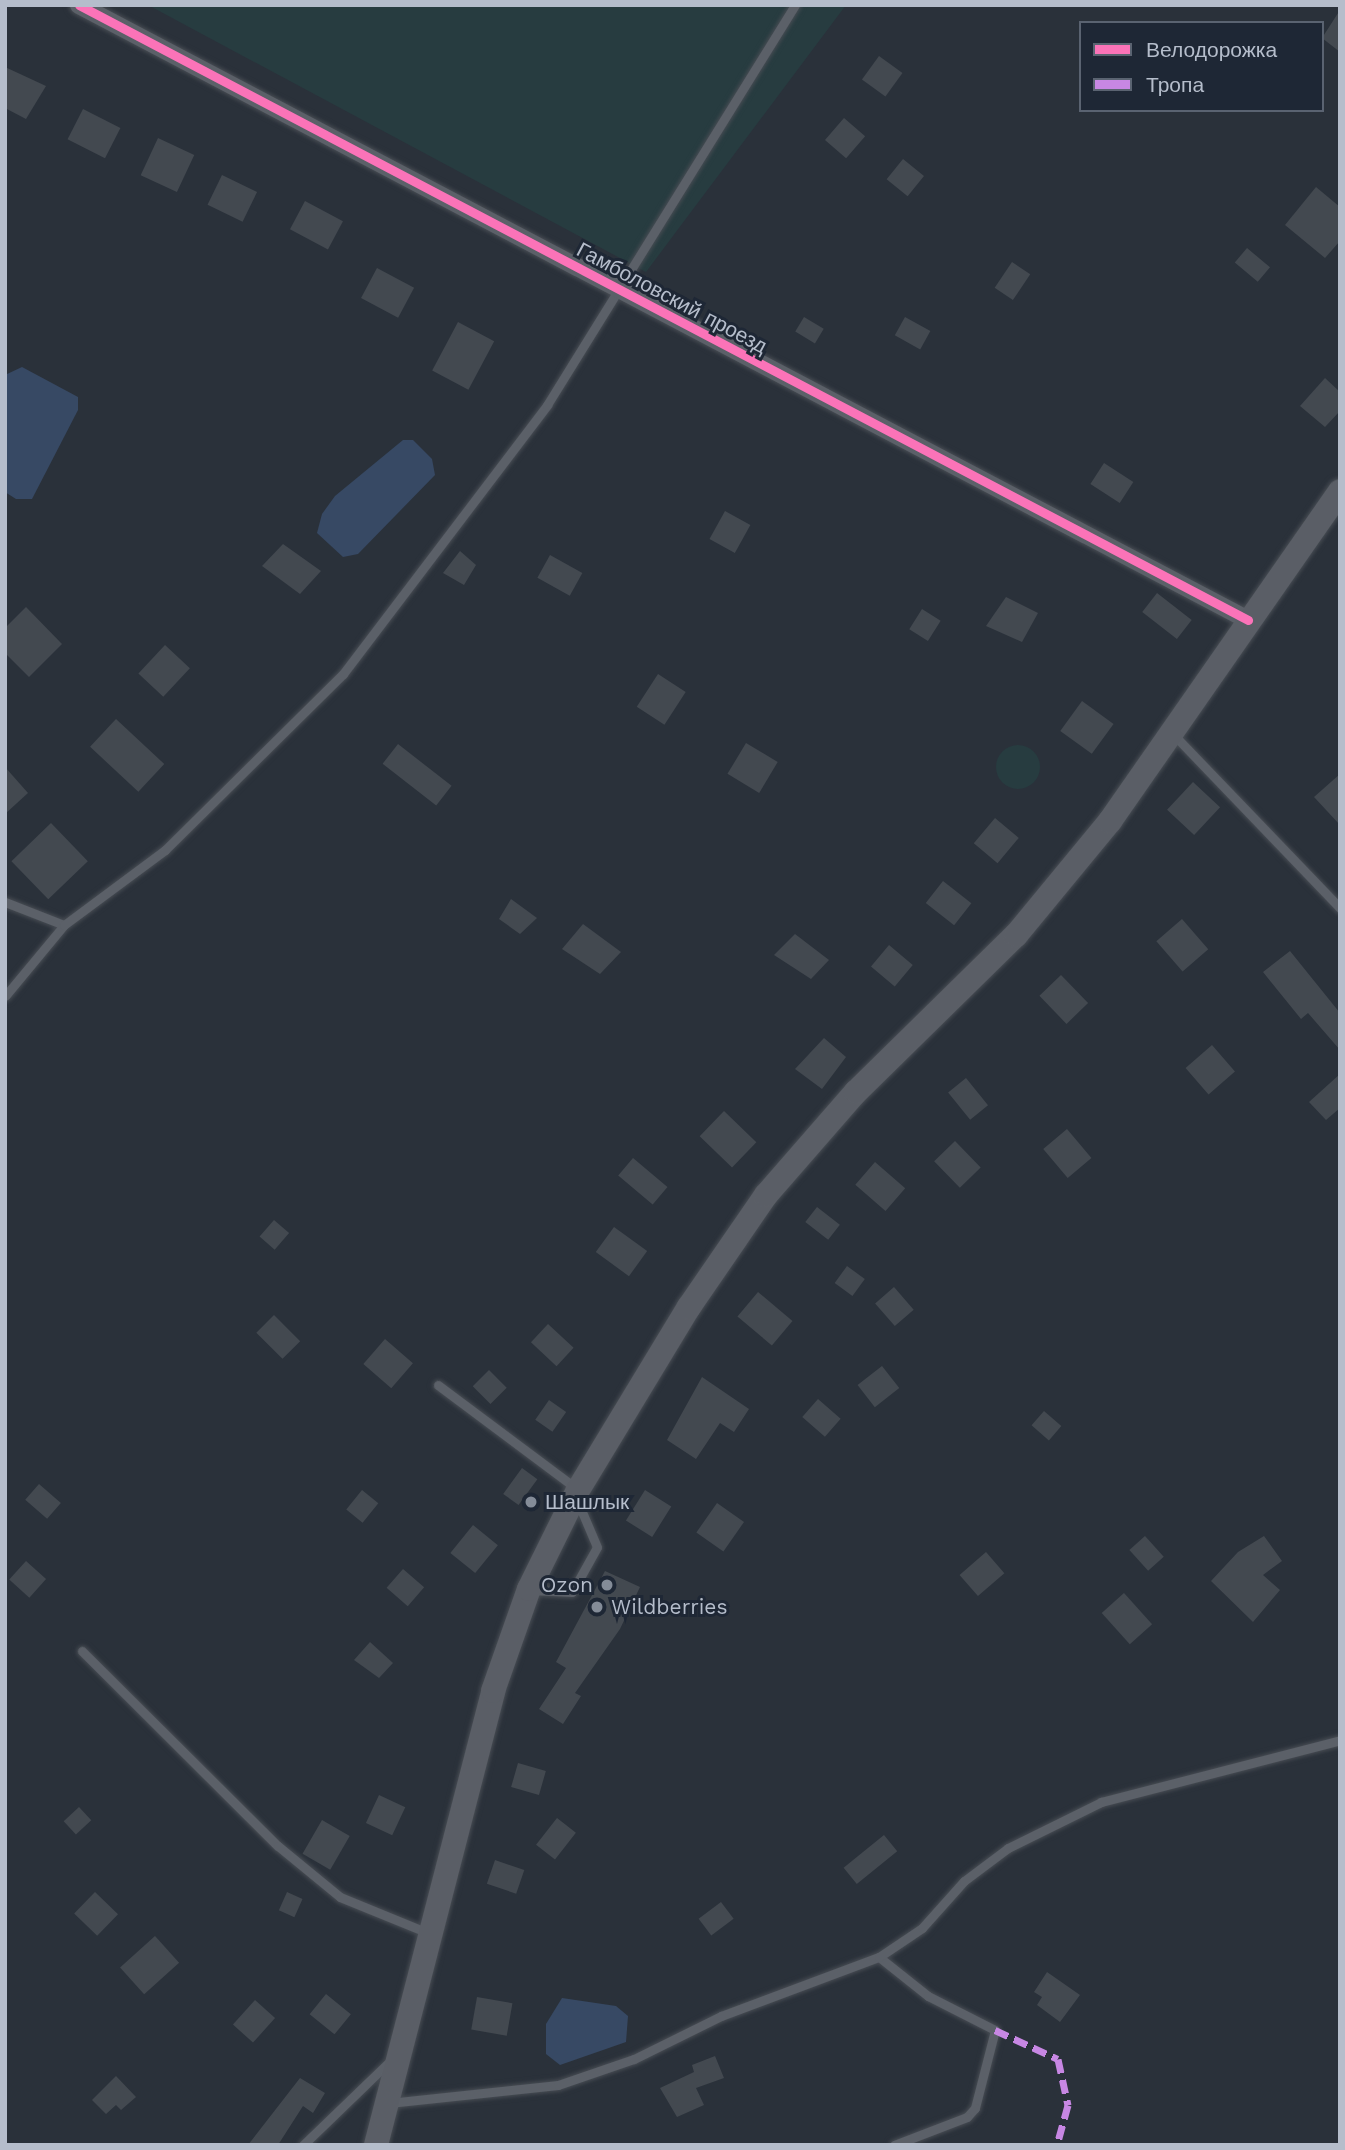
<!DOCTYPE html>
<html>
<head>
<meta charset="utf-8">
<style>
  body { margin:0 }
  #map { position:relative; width:1345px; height:2150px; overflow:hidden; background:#2a313a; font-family:"Work Sans",sans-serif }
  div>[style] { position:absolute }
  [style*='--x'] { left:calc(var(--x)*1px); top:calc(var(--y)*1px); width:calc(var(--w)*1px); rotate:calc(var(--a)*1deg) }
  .green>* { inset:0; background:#273c40 }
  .round { border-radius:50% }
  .water>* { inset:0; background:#374964 }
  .building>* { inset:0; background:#434950; transform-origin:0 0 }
  .roads { filter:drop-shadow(0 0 2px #474c53) drop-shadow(0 0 2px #474c53) }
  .service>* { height:9px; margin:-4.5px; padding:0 4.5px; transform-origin:4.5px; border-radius:4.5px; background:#5b6068 }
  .minor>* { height:18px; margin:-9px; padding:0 9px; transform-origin:9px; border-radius:9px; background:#5b6068 }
  .secondary>* { height:24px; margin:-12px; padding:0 12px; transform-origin:12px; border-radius:12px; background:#5a5e66 }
  .quiet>* { height:7px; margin-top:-3.5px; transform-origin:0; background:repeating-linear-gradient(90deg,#c787e3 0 14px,transparent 0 21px) }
  .cycleway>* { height:9px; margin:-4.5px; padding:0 4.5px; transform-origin:4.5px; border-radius:4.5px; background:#fb73b8 }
  .dots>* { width:19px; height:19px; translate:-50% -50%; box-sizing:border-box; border:4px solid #1e2735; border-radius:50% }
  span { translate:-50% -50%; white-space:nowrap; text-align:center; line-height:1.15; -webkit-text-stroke:6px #1e2735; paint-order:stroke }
  .street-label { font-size:21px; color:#b5bdcb }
  .poi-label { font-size:21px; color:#b5bdcb }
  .left { translate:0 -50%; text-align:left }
  .right { translate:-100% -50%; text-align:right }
  .frame { position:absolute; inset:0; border:7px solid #b5bdcb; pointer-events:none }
  .legend { position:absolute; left:1079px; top:21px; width:245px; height:91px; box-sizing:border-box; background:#1e2735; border:2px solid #5a6371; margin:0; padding:9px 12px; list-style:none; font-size:21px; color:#b5bdcb }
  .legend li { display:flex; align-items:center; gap:14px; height:35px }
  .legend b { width:35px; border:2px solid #5a6371 }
</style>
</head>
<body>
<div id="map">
  <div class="green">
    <div style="clip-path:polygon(148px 5px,846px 5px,646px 272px)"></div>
    <div class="round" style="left:996px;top:745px;width:44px;height:44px"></div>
  </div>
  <div class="water">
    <div style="clip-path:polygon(22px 367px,78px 397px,78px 410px,32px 499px,16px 499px,5px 492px,5px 375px)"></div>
    <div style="clip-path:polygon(403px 440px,413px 440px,432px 459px,435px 475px,358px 554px,343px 557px,317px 533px,322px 514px,335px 496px)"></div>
    <div style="clip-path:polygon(562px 1998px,616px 2006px,628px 2016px,626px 2042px,560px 2065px,546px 2054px,546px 2024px)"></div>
  </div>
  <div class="building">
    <div style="clip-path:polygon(1340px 10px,1340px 52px,1322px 38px)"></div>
    <div style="left:879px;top:56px;width:29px;height:29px;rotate:36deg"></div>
    <div style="clip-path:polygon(5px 67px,46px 86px,26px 119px,5px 108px)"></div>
    <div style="left:83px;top:109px;width:42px;height:34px;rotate:27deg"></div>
    <div style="left:844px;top:118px;width:28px;height:29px;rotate:41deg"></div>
    <div style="left:158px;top:138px;width:40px;height:41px;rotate:25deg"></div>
    <div style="left:903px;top:159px;width:27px;height:26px;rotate:39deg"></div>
    <div style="left:222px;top:175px;width:39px;height:33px;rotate:26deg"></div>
    <div style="clip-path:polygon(1316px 187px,1340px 207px,1340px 241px,1325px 258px,1285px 225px)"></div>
    <div style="left:305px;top:201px;width:43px;height:32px;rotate:28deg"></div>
    <div style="left:1247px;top:248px;width:30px;height:19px;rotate:40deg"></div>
    <div style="left:1012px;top:262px;width:22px;height:31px;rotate:34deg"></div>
    <div style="left:377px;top:268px;width:42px;height:34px;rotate:28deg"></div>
    <div style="left:804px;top:317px;width:23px;height:17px;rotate:31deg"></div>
    <div style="left:905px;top:317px;width:29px;height:21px;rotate:29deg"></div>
    <div style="left:458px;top:322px;width:41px;height:55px;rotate:28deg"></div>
    <div style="clip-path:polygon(1325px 378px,1340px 392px,1340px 411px,1325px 427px,1300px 406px)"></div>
    <div style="left:1104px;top:463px;width:35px;height:25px;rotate:33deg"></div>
    <div style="left:725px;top:511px;width:29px;height:32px;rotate:29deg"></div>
    <div style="clip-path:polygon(283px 544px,321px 571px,300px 594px,262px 566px)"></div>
    <div style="clip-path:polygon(460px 551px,476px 565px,464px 585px,443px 573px)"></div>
    <div style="left:550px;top:555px;width:37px;height:26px;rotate:29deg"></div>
    <div style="left:1157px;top:593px;width:44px;height:24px;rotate:38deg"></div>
    <div style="clip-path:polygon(1006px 597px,1038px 613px,1022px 642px,986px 626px)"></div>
    <div style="clip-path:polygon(26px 607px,62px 644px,29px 677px,5px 653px,5px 628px)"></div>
    <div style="left:922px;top:609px;width:22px;height:24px;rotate:32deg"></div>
    <div style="left:165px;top:645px;width:34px;height:39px;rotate:43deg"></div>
    <div style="left:658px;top:674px;width:33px;height:39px;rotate:33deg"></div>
    <div style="left:1082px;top:701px;width:39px;height:37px;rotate:36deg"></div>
    <div style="left:116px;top:719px;width:66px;height:38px;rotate:43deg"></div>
    <div style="left:746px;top:743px;width:37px;height:36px;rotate:31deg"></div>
    <div style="left:398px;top:744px;width:68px;height:25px;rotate:38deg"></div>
    <div style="clip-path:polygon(5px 767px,28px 793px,5px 814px)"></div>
    <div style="clip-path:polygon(1340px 774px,1340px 825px,1314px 797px)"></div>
    <div style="left:1193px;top:782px;width:37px;height:38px;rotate:43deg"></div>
    <div style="left:995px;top:818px;width:31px;height:33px;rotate:40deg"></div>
    <div style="left:51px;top:823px;width:53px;height:55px;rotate:46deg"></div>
    <div style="left:943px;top:881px;width:36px;height:28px;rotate:38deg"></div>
    <div style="clip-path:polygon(511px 899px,537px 918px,520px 934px,499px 919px)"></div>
    <div style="left:1182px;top:919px;width:40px;height:34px;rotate:49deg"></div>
    <div style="clip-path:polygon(583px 924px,621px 952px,600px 974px,562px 949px)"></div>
    <div style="clip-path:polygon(795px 934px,829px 960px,811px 979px,774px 955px)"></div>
    <div style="left:889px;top:945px;width:31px;height:28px;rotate:40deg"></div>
    <div style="clip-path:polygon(1290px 951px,1340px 1013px,1340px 1050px,1308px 1013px,1301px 1019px,1263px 972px)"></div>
    <div style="left:1061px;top:975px;width:39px;height:30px;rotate:46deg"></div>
    <div style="clip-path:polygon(824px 1038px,846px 1057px,822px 1089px,795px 1069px)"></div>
    <div style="left:1212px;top:1045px;width:35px;height:35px;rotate:49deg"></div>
    <div style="clip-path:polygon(1340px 1074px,1340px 1108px,1326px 1120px,1309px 1102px)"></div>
    <div style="left:966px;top:1078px;width:35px;height:23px;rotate:51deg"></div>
    <div style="left:724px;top:1111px;width:45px;height:35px;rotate:44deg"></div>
    <div style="left:1067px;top:1129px;width:38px;height:31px;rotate:50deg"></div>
    <div style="left:955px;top:1141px;width:37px;height:29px;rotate:46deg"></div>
    <div style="left:633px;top:1158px;width:45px;height:23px;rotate:40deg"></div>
    <div style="left:875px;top:1162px;width:40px;height:30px;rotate:41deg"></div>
    <div style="left:817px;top:1207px;width:29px;height:19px;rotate:38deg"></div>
    <div style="left:274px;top:1220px;width:20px;height:22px;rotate:41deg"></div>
    <div style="left:614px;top:1227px;width:41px;height:31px;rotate:36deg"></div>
    <div style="left:847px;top:1266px;width:22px;height:21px;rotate:36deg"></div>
    <div style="left:894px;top:1287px;width:30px;height:25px;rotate:49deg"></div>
    <div style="left:758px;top:1292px;width:45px;height:32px;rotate:40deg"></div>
    <div style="left:274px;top:1315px;width:37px;height:25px;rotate:45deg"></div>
    <div style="left:548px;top:1324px;width:35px;height:25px;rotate:43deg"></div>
    <div style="left:385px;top:1339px;width:37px;height:33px;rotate:41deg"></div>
    <div style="left:882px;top:1366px;width:28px;height:31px;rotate:52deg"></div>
    <div style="left:489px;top:1370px;width:25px;height:23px;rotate:45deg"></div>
    <div style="clip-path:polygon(702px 1377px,749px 1409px,734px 1432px,720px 1423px,696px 1459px,667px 1440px)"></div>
    <div style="left:818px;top:1399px;width:30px;height:24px;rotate:41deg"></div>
    <div style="left:549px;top:1400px;width:21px;height:24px;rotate:35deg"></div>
    <div style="left:1044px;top:1411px;width:23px;height:19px;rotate:41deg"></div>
    <div style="left:522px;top:1468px;width:19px;height:32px;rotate:36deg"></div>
    <div style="left:39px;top:1484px;width:29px;height:21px;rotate:41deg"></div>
    <div style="left:362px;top:1490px;width:21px;height:25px;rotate:39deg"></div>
    <div style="left:645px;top:1490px;width:31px;height:36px;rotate:32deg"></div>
    <div style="left:717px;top:1503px;width:33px;height:36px;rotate:35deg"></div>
    <div style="left:473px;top:1525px;width:32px;height:36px;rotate:39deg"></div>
    <div style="left:1145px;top:1536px;width:28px;height:21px;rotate:48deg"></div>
    <div style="clip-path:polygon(1264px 1536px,1282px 1561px,1263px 1575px,1280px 1590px,1253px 1622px,1211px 1581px,1238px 1552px)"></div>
    <div style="left:986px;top:1552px;width:28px;height:35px;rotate:49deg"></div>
    <div style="left:26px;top:1561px;width:27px;height:25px;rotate:42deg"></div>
    <div style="left:403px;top:1569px;width:28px;height:25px;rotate:41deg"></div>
    <div style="clip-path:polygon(605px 1571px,640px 1587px,620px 1629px,575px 1693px,581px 1696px,563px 1724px,539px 1709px,566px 1668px,556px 1662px)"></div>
    <div style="left:1124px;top:1593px;width:42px;height:30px;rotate:48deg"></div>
    <div style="clip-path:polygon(370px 1642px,393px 1663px,379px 1678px,354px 1660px)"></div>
    <div style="left:518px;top:1763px;width:29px;height:25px;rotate:16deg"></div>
    <div style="left:379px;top:1795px;width:29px;height:31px;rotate:25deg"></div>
    <div style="left:79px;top:1807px;width:18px;height:21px;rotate:47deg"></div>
    <div style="left:557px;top:1818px;width:24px;height:34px;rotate:38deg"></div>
    <div style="left:322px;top:1820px;width:32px;height:39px;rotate:30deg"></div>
    <div style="left:884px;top:1835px;width:21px;height:52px;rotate:51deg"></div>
    <div style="left:495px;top:1860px;width:31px;height:25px;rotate:19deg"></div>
    <div style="left:95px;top:1892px;width:32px;height:30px;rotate:44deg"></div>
    <div style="left:287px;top:1892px;width:17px;height:20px;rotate:24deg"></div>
    <div style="left:721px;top:1902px;width:21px;height:28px;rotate:53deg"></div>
    <div style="left:155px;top:1936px;width:36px;height:47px;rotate:48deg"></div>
    <div style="clip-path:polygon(1047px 1972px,1080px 1995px,1060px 2022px,1037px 2005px,1042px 1997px,1034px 1992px)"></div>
    <div style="left:326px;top:1994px;width:32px;height:26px;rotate:39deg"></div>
    <div style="left:477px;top:1997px;width:36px;height:33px;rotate:10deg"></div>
    <div style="left:255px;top:2000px;width:27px;height:33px;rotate:42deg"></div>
    <div style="clip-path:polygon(715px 2056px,724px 2078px,696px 2088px,704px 2105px,677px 2117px,660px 2088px,694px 2072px,692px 2065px)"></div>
    <div style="clip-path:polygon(116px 2076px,136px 2097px,121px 2110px,116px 2105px,106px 2114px,92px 2100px)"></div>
    <div style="clip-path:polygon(300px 2078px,325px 2093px,313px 2113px,303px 2106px,278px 2145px,248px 2145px)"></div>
  </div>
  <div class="roads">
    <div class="service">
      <div style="--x:1174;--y:735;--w:240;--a:46.2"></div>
      <div style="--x:5;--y:902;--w:63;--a:21.3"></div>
      <div style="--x:64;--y:925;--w:92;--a:129.7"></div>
      <div style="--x:64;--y:925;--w:126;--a:-36.6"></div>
      <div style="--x:165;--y:850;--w:250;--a:-44.7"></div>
      <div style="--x:343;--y:674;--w:338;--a:-52.8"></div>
      <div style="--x:547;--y:405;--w:471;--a:-58.2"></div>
      <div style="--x:438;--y:1385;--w:174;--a:36.8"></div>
      <div style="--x:531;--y:1590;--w:41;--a:2.8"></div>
      <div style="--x:572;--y:1592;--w:51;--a:-60.9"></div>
      <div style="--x:597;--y:1547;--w:51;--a:-113.1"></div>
      <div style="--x:82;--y:1651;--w:276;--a:44.9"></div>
      <div style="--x:278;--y:1846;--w:80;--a:39.4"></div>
      <div style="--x:340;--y:1897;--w:95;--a:22.2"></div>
      <div style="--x:879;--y:1957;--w:63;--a:38.5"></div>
      <div style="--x:928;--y:1996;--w:75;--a:26.9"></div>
      <div style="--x:995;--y:2030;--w:81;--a:104.4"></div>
      <div style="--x:975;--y:2108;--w:12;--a:132"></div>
      <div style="--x:967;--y:2117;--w:78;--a:159"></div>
      <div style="--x:389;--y:2103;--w:170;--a:-6.1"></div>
      <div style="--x:558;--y:2085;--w:80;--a:-18.9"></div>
      <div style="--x:634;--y:2059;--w:97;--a:-26.3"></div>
      <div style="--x:721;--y:2016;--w:169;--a:-20.5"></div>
      <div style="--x:879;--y:1957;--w:52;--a:-34"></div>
      <div style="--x:922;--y:1928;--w:63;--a:-48.2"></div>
      <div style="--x:964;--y:1881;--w:55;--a:-36.9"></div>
      <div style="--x:1008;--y:1848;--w:104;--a:-26.3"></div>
      <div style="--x:1101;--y:1802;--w:247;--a:-14.5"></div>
      <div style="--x:303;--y:2145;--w:124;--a:-44"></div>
    </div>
    <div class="minor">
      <div style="--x:79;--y:5;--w:1321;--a:27.75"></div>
    </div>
    <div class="secondary">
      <div style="--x:376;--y:2145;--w:469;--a:-75.5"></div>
      <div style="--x:493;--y:1691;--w:108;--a:-70.6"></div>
      <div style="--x:529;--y:1589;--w:110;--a:-63.7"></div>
      <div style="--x:578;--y:1490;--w:214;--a:-58.8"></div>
      <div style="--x:689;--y:1307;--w:136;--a:-55.5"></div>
      <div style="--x:766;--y:1195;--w:137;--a:-48.9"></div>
      <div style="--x:856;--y:1092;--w:224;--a:-44.5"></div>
      <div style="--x:1016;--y:935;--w:148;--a:-50.5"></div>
      <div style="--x:1110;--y:821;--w:402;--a:-55.1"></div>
    </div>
  </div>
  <div class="quiet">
    <div style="--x:995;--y:2030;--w:69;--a:24.7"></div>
    <div style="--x:1058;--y:2059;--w:47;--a:77.7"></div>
    <div style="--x:1068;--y:2105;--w:41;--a:105.4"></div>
  </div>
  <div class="cycleway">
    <div style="--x:79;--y:5;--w:1321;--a:27.75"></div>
  </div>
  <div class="dots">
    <div style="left:531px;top:1502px;background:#848c98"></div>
    <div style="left:607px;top:1585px;background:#848c98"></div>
    <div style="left:597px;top:1607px;background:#848c98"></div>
  </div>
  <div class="street-label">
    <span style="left:672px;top:298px;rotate:28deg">Гамболовский проезд</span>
  </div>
  <div class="poi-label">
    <span class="left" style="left:545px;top:1502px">Шашлык</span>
    <span class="right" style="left:593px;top:1585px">Ozon</span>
    <span class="left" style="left:611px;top:1607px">Wildberries</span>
  </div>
  <div class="frame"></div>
  <ul class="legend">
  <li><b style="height:9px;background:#fb73b8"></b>Велодорожка</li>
  <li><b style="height:9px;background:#c787e3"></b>Тропа</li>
  </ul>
</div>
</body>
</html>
